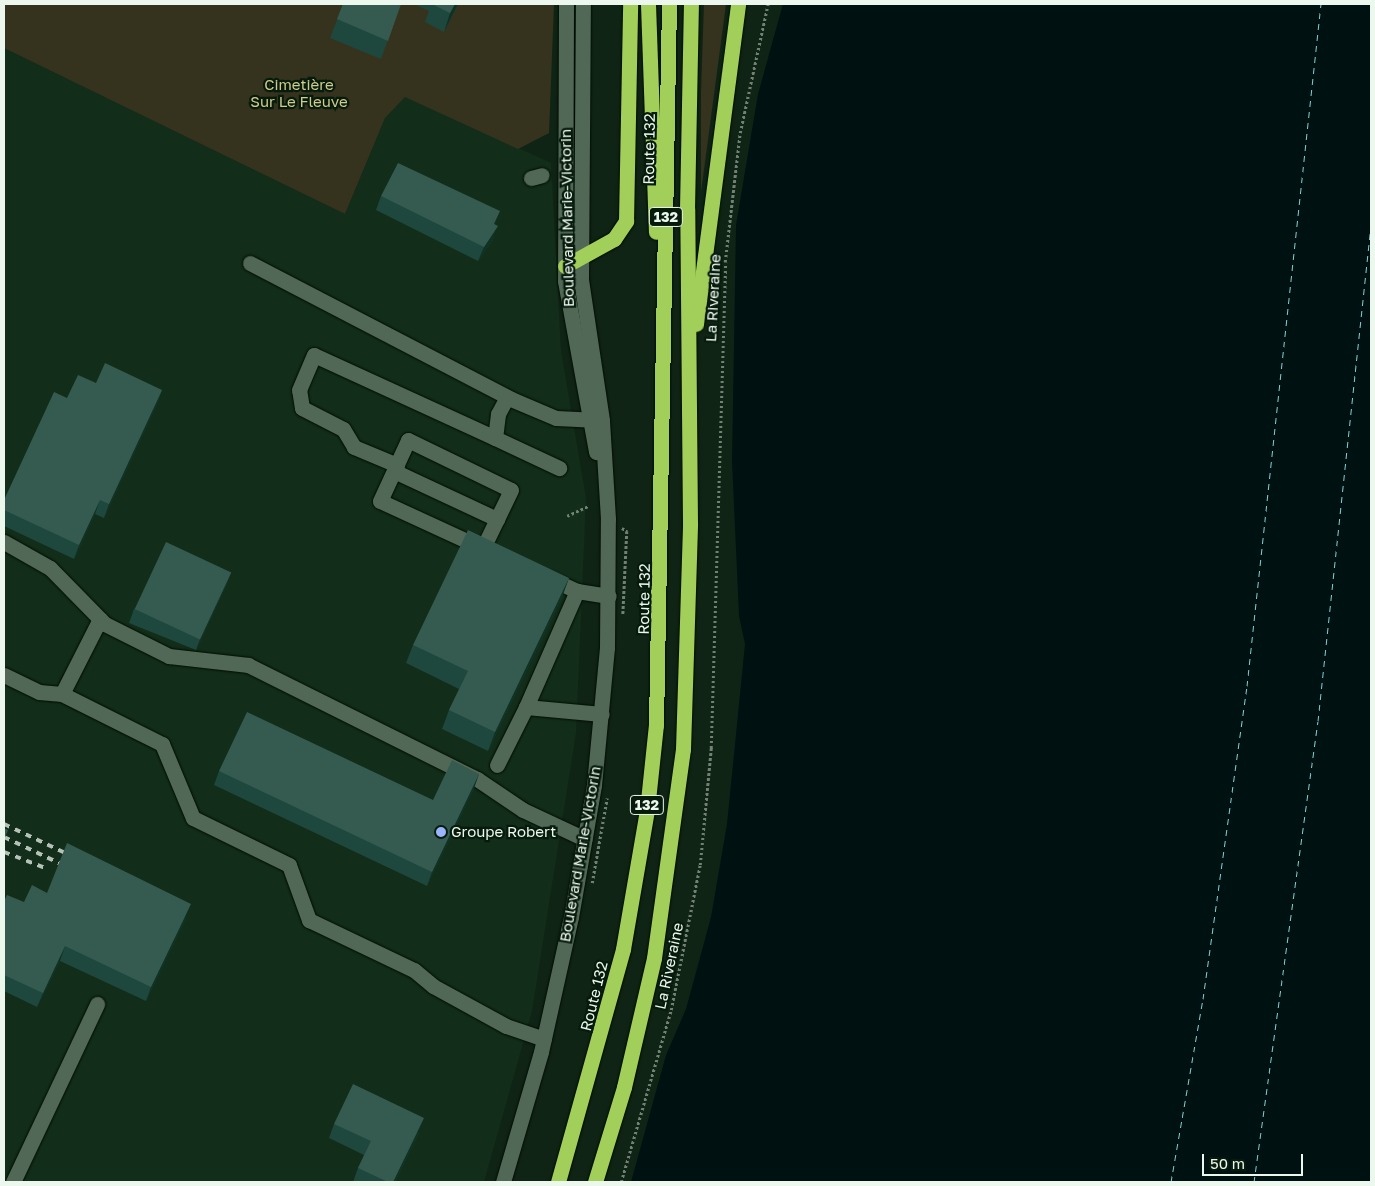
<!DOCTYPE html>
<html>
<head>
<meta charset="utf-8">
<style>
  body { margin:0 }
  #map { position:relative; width:1375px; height:1186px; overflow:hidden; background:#102415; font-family:"Golos Text",sans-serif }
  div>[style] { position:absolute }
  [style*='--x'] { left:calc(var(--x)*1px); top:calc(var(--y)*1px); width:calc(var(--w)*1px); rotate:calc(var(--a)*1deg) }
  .built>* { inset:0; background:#122d19 }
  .green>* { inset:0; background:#35331d }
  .water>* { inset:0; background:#001112 }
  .ferry>* { height:1px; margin-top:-0.5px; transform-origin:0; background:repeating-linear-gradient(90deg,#80d3d5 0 6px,transparent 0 11px) }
  .path>* { height:2.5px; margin-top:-1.25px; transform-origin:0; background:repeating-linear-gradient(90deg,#718275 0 2.5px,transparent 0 5px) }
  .roads { filter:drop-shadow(0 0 1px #000d03) drop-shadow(0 0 1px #000d03) }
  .minor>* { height:15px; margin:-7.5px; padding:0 7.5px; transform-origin:7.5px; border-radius:7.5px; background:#526856 }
  .highway>* { height:15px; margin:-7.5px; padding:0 7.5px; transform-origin:7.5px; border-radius:7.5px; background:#a2cf59 }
  .rail>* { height:4px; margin-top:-2px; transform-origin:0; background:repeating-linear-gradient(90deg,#b4c2b7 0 6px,transparent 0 12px) }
  .wall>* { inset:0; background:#1e483d }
  .shaded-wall>* { inset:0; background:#0f3225 }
  .building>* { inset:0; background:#355b50; transform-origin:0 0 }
  .dots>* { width:14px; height:14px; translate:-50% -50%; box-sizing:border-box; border:2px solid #071b0c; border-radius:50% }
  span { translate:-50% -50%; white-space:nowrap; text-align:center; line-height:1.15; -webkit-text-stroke:4.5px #071b0c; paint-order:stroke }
  .shield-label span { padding:1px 4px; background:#071b0c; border:1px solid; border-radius:4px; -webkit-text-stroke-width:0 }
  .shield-label { font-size:14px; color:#ecf8ee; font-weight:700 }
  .park-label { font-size:15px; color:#d0ca8c }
  .street-label { font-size:15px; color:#ecf8ee }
  .poi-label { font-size:15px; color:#ecf8ee }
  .left { translate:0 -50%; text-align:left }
  .frame { position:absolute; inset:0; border:5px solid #ecf8ee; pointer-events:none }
  .scale { position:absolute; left:1202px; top:1154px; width:101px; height:22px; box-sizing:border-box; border:2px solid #ecf8ee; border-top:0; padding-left:6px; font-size:15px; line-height:18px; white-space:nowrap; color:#ecf8ee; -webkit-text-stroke:4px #071b0c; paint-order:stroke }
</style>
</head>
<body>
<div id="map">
  <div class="built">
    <div style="clip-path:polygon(4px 48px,345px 214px,385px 118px,405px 96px,551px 163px,561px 351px,586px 498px,576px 733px,532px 1011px,484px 1182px,4px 1182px)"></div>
  </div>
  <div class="green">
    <div style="clip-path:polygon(4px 4px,554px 4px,549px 133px,518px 149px,405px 97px,385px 118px,345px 214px,4px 48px)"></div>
    <div style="clip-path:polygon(704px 4px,726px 4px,701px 192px,701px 91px)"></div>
  </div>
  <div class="water">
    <div style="clip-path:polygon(783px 4px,1371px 4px,1371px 1182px,631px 1182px,666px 1055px,686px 1009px,711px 917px,727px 824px,745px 644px,739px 616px,732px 461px,736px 225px,758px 94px)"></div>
  </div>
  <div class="ferry">
    <div style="--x:1171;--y:1182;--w:186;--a:-80.1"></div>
    <div style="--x:1203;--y:999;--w:316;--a:-82"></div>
    <div style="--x:1247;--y:686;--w:686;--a:-83.81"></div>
    <div style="--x:1254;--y:1182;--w:465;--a:-82.1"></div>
    <div style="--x:1318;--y:721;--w:495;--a:-83.9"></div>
  </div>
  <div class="path">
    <div style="--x:567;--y:516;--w:23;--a:-25"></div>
    <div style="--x:622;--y:528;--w:6;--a:31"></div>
    <div style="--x:627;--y:531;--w:84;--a:92.7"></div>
    <div style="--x:592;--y:883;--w:86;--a:-80"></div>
    <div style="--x:621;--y:1182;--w:179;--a:-73.8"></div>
    <div style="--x:671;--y:1010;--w:148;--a:-78.7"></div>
    <div style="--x:700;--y:865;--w:118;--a:-84.6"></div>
    <div style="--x:711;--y:748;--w:486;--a:-88.3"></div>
    <div style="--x:725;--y:262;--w:130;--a:-83.4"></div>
    <div style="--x:740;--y:133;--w:132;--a:-77.8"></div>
  </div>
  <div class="roads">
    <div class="minor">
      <div style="--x:566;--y:4;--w:277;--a:90.2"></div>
      <div style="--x:565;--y:281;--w:174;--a:79.7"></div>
      <div style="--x:531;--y:178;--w:11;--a:-15"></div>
      <div style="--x:250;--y:263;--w:294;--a:27.5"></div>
      <div style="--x:511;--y:399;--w:49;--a:22.9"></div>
      <div style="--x:556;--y:418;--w:42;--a:2.7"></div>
      <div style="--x:507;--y:397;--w:19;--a:118"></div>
      <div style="--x:498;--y:414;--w:24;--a:97"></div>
      <div style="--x:495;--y:438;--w:71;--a:25.1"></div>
      <div style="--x:397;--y:465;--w:47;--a:-157.3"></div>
      <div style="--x:354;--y:447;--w:21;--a:-121"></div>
      <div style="--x:343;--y:429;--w:46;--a:-152.9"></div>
      <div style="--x:302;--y:408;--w:18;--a:-99"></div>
      <div style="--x:299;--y:390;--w:38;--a:-67"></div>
      <div style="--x:314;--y:355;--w:199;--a:24.6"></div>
      <div style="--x:394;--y:471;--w:114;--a:25"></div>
      <div style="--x:4;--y:542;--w:53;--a:29.5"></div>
      <div style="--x:50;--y:568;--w:78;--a:45.5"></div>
      <div style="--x:105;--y:624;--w:72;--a:26.6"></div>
      <div style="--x:169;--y:656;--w:80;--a:6.5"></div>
      <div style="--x:248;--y:665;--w:256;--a:26.5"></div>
      <div style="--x:477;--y:779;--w:55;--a:34"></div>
      <div style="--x:523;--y:810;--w:68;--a:25.1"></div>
      <div style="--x:480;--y:547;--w:110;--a:-155.3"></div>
      <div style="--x:380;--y:501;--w:67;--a:-65.3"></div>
      <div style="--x:408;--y:440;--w:114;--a:25.9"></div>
      <div style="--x:511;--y:490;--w:64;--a:115.8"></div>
      <div style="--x:549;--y:578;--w:31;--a:25"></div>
      <div style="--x:100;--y:619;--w:84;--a:116.9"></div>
      <div style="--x:62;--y:694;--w:112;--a:26.6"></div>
      <div style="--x:162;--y:744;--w:80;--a:67.3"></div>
      <div style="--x:193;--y:818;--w:107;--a:26.1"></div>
      <div style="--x:289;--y:865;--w:59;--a:70"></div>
      <div style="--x:309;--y:920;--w:116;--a:25.5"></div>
      <div style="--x:414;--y:970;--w:25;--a:40"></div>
      <div style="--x:433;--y:986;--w:83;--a:28.7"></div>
      <div style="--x:506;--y:1026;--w:40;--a:18.9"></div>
      <div style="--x:4;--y:675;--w:39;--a:26"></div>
      <div style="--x:39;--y:692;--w:23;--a:5"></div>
      <div style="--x:526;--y:707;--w:127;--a:-66.3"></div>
      <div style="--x:577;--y:591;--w:32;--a:9"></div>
      <div style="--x:497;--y:765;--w:65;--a:-63.4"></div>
      <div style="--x:526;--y:707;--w:76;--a:5.3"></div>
      <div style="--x:13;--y:1182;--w:197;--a:-64.7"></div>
      <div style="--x:503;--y:1182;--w:135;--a:-73.7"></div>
      <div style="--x:541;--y:1052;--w:138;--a:-77.5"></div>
      <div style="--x:571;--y:917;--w:134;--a:-80.1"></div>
      <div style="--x:594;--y:785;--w:138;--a:-84.6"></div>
      <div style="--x:607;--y:648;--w:129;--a:-89.6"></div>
      <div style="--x:608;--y:519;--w:99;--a:-93.5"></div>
      <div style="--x:602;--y:420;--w:142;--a:-98.5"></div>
      <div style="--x:581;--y:280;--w:276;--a:-89.6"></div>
    </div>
    <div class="highway">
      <div style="--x:648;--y:4;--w:228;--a:88"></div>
      <div style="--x:565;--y:266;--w:56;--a:-28.9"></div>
      <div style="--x:614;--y:239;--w:22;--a:-56"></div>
      <div style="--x:626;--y:221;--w:217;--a:-88.9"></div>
      <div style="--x:696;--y:324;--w:323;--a:-82.5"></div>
      <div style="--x:558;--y:1182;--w:242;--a:-74.4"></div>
      <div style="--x:623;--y:949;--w:141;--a:-80.2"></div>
      <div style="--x:647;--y:810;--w:85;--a:-84"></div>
      <div style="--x:656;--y:725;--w:721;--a:-88.97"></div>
      <div style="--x:595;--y:1182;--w:99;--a:-73"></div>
      <div style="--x:624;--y:1087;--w:132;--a:-76.9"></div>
      <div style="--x:654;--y:958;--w:211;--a:-82.1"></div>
      <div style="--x:683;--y:749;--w:226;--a:-88.2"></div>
      <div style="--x:690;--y:523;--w:314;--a:-90.5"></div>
      <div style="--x:687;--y:209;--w:205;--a:-88.9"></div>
    </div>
  </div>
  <div class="rail">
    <div style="--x:4;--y:824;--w:80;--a:25.3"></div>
    <div style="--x:4;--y:837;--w:61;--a:25.3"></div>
    <div style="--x:4;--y:852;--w:44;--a:21.3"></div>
  </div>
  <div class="wall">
    <div style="clip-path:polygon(343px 4px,401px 4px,381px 59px,330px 38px)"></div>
    <div style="clip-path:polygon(414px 4px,458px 4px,444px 32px,425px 22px,429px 11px)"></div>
    <div style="clip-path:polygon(381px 196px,495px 224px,493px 240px,478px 261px,376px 210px)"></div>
    <div style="clip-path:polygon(96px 383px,162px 390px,157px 404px,104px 518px,95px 514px,74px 559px,4px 526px,4px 500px)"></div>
    <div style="clip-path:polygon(231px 572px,226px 586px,196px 650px,129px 623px,134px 609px)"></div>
    <div style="clip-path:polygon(569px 578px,562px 597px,488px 751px,442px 729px,449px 710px,459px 689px,406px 663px,413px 645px)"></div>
    <div style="clip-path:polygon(219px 771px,433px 800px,479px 774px,474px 788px,427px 886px,214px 785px)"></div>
    <div style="clip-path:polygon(47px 893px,186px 918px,146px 1001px,60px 961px,37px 1007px,4px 991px,4px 901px,24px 902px)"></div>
    <div style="clip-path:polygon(334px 1124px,419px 1133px,395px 1182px,353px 1182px,358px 1168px,364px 1155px,329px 1138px)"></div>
  </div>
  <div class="shaded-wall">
    <div style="clip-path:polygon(455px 4px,458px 4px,444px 32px,450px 13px)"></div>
    <div style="clip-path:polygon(498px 226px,493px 240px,478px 261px,484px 247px)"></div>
    <div style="clip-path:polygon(162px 390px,157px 404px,104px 518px,109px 504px)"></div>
    <div style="clip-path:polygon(100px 500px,95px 514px,74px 559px,79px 545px)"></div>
    <div style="clip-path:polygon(231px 572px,226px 586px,196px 650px,201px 636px)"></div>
    <div style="clip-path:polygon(569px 578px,562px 597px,488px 751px,495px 732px)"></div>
    <div style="clip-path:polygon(479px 774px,474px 788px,427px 886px,432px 872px)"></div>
    <div style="clip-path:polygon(191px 904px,186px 918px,146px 1001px,151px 987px)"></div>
    <div style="clip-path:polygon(65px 946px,60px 961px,37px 1007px,43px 993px)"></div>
    <div style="clip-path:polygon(424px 1118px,419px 1133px,395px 1182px,393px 1182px)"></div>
  </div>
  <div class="building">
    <div style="clip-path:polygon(343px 4px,401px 4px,388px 41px,337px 19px)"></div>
    <div style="clip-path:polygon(432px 4px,455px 4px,450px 13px)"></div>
    <div style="clip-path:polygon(398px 163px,500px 211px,494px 224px,498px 226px,484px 247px,381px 196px)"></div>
    <div style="clip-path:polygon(105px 363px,162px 390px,109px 504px,100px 500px,79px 545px,4px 510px,4px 500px,54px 392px,67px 398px,78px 375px,96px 383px)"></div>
    <div style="clip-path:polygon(468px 530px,569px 578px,495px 732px,449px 710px,468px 671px,413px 645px)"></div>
    <div style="left:166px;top:542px;width:72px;height:74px;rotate:25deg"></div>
    <div style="clip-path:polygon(247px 712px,433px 800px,452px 760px,479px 774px,432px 872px,219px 771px)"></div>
    <div style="clip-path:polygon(4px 828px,8px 830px,4px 840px)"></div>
    <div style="clip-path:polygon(67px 843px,191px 904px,151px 987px,65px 946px,43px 993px,4px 975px,4px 901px,7px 895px,24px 902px,32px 885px,47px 893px)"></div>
    <div style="clip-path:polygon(353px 1084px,424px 1118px,393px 1182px,388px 1182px,358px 1168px,371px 1141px,334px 1124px)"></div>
  </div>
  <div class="dots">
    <div style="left:441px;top:832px;background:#99b5fd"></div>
  </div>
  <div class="shield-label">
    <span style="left:666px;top:217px">132</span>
    <span style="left:647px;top:805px">132</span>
  </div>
  <div class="park-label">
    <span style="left:299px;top:93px">Cimetière<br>Sur Le Fleuve</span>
  </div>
  <div class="street-label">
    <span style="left:649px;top:149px;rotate:-89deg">Route 132</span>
    <span style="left:567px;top:218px;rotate:-91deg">Boulevard Marie-Victorin</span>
    <span style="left:713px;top:298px;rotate:-87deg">La Riveraine</span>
    <span style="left:644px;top:599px;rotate:-89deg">Route 132</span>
    <span style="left:580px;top:854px;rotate:-80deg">Boulevard Marie-Victorin</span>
    <span style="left:669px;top:966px;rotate:-78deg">La Riveraine</span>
    <span style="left:594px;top:996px;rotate:-76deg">Route 132</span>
  </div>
  <div class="poi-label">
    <span class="left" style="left:451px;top:832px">Groupe Robert</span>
  </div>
  <div class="frame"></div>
  <div class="scale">50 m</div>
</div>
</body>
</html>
